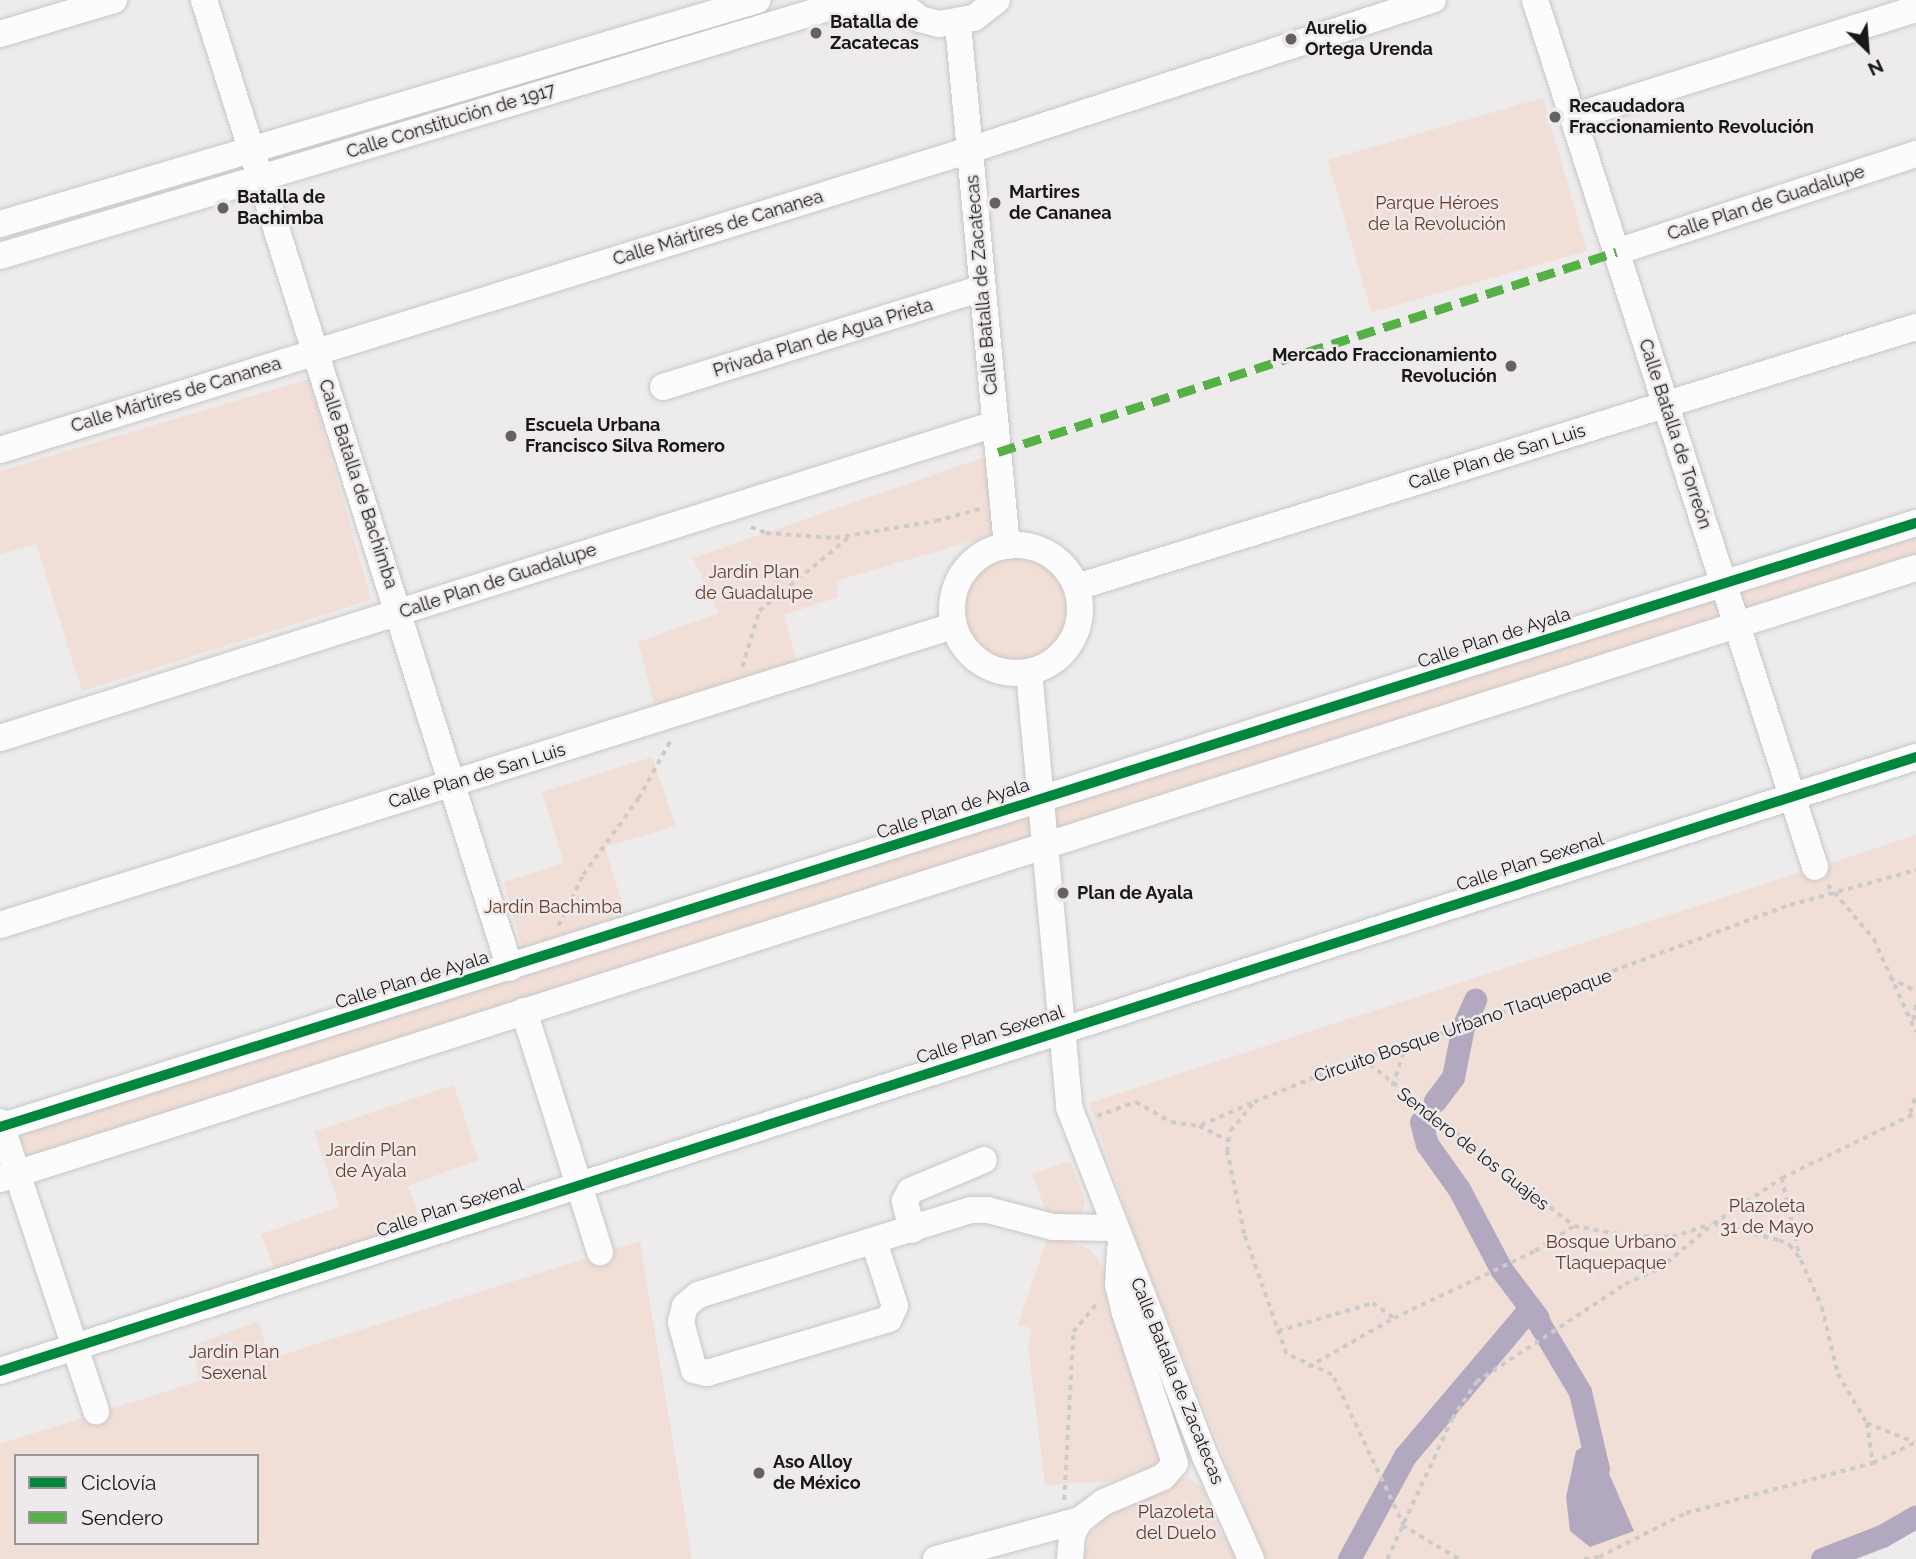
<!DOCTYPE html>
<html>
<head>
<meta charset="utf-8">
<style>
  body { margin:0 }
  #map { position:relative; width:1916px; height:1559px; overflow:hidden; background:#edebec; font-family:Raleway,sans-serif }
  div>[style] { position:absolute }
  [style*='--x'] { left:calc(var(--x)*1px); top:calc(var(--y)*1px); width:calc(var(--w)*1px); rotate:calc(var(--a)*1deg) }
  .green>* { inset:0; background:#f1ded7; transform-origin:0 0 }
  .round { border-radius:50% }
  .water>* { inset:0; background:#b2a9c1 }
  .canal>* { height:23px; margin:-11.5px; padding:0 11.5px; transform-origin:11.5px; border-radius:11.5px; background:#b2a9c1 }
  .path>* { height:3.5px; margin-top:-1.75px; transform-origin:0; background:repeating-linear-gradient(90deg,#cccbcb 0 5px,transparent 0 10px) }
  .roads { filter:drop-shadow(0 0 2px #c8c6c7) drop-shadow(0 0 2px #c8c6c7) }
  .minor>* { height:26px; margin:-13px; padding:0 13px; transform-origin:13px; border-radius:13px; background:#fcfcfc }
  .minor>.ring { margin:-13px; padding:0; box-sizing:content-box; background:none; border:26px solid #fcfcfc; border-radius:50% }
  .quiet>* { height:9px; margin-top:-4.5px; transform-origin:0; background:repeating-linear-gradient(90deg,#55b145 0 18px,transparent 0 27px) }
  .cycleway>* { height:10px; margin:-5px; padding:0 5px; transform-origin:5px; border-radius:5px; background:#00873e }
  .dots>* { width:19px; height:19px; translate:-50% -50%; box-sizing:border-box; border:4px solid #eeeaec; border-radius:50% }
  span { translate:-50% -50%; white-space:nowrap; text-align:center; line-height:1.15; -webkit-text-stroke:5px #eeeaec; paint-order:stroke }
  .poi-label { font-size:18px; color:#181717; font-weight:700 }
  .left { translate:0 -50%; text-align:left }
  .right { translate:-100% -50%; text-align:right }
  .street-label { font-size:18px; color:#181717 }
  .park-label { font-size:18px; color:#6c3923 }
  .legend { position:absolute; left:14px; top:1454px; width:245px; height:91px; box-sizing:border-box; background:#eeeaec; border:2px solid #989697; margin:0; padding:9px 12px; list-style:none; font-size:21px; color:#181717 }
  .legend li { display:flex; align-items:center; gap:14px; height:35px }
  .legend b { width:35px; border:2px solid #989697 }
  .north { position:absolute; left:1832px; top:14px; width:70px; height:70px; -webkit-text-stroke:5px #eeeaec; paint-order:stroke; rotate:155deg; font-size:19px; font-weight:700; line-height:28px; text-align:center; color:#181717 }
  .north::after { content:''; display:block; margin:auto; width:24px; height:32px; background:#181717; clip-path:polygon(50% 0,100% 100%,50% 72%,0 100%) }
</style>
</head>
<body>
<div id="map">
  <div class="green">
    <div style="left:1543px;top:98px;width:159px;height:224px;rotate:74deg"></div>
    <div style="clip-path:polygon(309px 379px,371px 600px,82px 691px,36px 544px,0 554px,0 471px)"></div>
    <div style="clip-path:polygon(991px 455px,992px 535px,836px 581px,838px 597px,784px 615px,798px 668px,656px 710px,638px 642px,719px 613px,693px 558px)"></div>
    <div style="clip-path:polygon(1916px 526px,1916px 565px,1738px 619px,1729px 588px)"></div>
    <div class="round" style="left:952px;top:545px;width:128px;height:128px"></div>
    <div style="clip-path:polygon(1725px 589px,1736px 625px,1051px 843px,1041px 799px)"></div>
    <div style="clip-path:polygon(652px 757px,676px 826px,605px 847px,627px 919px,525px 958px,504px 882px,564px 863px,542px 792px)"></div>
    <div style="clip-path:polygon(1037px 808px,1046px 845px,0 1179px,0 1133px,6px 1125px)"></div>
    <div style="clip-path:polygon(1916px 835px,1916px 1527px,1848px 1559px,1265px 1559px,1135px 1237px,1089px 1103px)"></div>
    <div style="clip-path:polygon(454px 1085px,478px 1160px,408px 1186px,426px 1234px,279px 1281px,261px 1234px,340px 1207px,314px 1132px)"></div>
    <div style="clip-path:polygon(1070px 1161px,1085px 1201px,1080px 1222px,1047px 1214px,1032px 1174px)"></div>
    <div style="clip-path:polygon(1048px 1236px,1090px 1249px,1102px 1264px,1167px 1446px,1161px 1463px,1113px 1481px,1045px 1485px,1028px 1344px,1032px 1329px,1018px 1324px)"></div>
    <div style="clip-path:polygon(evenodd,640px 1241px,692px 1559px,0 1559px,0 1444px,199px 1381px,192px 1346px,259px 1321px,269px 1359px,640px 1241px,16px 1456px,257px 1456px,257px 1543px,16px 1543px,16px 1456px)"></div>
    <div style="clip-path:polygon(1187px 1477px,1202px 1487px,1221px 1534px,1232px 1541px,1240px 1559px,1084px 1559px,1091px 1534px,1107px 1514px)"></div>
  </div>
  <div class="water">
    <div style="clip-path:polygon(1594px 1439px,1634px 1531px,1590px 1547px,1570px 1531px,1566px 1497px,1576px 1451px)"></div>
  </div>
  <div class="canal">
    <div style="--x:1435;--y:1101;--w:30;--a:-53"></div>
    <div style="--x:1453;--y:1077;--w:51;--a:-78.7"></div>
    <div style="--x:1463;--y:1027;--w:30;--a:-66"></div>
    <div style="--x:1421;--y:1122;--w:23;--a:75"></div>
    <div style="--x:1427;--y:1144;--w:55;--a:54.6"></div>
    <div style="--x:1459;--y:1189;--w:90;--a:62.3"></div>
    <div style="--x:1501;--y:1269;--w:61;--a:52.9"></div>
    <div style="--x:1349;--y:1559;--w:117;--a:-61.5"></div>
    <div style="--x:1405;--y:1456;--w:194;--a:-49.8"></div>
    <div style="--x:1530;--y:1308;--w:98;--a:59.2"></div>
    <div style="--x:1580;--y:1392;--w:79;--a:76.8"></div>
    <div style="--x:1822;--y:1559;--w:64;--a:-21"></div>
    <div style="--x:1882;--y:1536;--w:39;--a:-30"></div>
  </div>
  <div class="path">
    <div style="--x:751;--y:527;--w:16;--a:22"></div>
    <div style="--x:766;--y:533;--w:69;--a:4.1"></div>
    <div style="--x:835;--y:538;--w:102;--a:-9.6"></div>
    <div style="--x:936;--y:521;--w:46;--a:-15.3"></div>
    <div style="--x:742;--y:667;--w:59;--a:-73.1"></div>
    <div style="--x:759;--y:611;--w:115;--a:-39.4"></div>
    <div style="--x:1828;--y:885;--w:71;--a:49.6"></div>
    <div style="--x:1874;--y:939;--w:102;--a:65.7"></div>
    <div style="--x:558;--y:926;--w:57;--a:-63.9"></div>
    <div style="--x:583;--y:875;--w:94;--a:-54.1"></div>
    <div style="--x:638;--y:799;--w:70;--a:-60.9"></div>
    <div style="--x:1890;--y:978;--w:29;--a:27"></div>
    <div style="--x:1913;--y:1020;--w:17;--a:-80"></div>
    <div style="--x:1362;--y:1058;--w:270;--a:38.4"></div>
    <div style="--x:1574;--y:1226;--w:51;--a:10.2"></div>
    <div style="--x:1624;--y:1235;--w:48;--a:2.4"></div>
    <div style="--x:1672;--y:1237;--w:41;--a:-18.4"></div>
    <div style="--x:1392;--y:1086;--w:46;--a:-71.2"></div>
    <div style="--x:1910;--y:1113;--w:19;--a:-72"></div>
    <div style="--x:1097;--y:1116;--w:41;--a:-19.7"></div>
    <div style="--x:1136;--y:1102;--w:40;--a:29.7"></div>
    <div style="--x:1171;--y:1122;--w:28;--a:8"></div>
    <div style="--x:1199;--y:1126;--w:32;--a:26"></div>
    <div style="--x:1201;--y:1125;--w:56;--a:-23.3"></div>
    <div style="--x:1782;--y:1178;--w:82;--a:77.3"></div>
    <div style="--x:1715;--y:1224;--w:66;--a:14"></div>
    <div style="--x:1779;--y:1240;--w:12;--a:24"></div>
    <div style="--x:1790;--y:1245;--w:19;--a:54"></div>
    <div style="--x:1801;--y:1260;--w:51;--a:65.9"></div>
    <div style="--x:1822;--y:1307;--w:69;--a:76.6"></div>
    <div style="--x:1838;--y:1374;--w:57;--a:59.4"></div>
    <div style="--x:1867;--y:1423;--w:40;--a:81.5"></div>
    <div style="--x:1278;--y:1331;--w:99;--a:-16.4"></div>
    <div style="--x:1373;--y:1303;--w:26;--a:36"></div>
    <div style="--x:1308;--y:1367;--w:99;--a:-29.7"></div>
    <div style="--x:1394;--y:1318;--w:156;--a:-25.4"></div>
    <div style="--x:1535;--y:1251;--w:46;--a:-32.7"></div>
    <div style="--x:1867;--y:1423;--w:51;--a:22"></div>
    <div style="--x:1064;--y:1500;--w:168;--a:-86.9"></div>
    <div style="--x:1073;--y:1332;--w:40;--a:-50"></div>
    <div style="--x:1387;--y:1559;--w:154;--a:-65.1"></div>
    <div style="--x:1452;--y:1419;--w:44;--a:-57"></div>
    <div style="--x:1476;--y:1382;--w:178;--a:-33.3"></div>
    <div style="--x:1625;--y:1284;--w:37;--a:-24"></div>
    <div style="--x:1659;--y:1269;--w:70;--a:-39.8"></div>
    <div style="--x:1713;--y:1224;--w:83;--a:-33.7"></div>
    <div style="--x:1782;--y:1178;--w:149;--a:-25.9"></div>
    <div style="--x:1458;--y:1559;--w:63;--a:-149.3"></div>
    <div style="--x:1404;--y:1527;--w:168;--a:-115.3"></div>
    <div style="--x:1332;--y:1375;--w:51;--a:-155.5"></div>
    <div style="--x:1286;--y:1354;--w:127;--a:-109.3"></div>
    <div style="--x:1244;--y:1234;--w:84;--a:-101.7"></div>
    <div style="--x:1227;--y:1152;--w:21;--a:-82"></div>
    <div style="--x:1230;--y:1131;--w:38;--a:-50"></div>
    <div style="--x:1254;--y:1102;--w:117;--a:-22.2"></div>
    <div style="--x:1362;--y:1058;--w:106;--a:-17.1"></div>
    <div style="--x:1463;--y:1027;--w:349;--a:-20.5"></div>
    <div style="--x:1790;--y:905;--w:131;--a:-15.5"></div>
    <div style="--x:1584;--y:1559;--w:15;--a:-8"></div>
    <div style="--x:1599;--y:1557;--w:97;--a:-26.8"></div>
    <div style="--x:1686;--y:1513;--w:194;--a:-15"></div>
    <div style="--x:1873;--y:1463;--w:48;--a:-26"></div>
  </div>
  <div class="roads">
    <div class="minor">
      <div style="--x:204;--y:0;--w:1015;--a:72.46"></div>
      <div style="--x:897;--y:0;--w:30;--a:40"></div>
      <div style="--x:920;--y:19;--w:20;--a:15"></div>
      <div style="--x:939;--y:24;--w:36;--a:-10"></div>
      <div style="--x:974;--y:18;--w:29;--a:-38"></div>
      <div style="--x:1535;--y:0;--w:911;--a:72.1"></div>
      <div style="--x:958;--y:24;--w:524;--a:84.64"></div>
      <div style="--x:0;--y:34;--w:119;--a:-16.6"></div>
      <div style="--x:1573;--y:117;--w:360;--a:-17.5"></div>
      <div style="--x:0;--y:224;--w:790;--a:-16.46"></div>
      <div style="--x:1616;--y:252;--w:316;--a:-18.1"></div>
      <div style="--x:0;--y:256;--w:878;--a:-16.68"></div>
      <div style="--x:841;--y:4;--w:63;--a:3.6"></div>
      <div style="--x:663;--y:387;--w:335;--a:-17.2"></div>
      <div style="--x:0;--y:450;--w:1015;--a:-17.19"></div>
      <div style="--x:970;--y:150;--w:487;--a:-18"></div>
      <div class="ring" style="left:952px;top:545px;width:102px;height:102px"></div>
      <div style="--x:1077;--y:587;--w:878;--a:-17.22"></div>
      <div style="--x:1029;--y:672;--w:437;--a:84.7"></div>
      <div style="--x:1069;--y:1107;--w:375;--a:68.7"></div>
      <div style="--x:1205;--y:1456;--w:113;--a:65.9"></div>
      <div style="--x:0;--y:738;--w:1043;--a:-17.51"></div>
      <div style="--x:0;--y:925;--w:999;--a:-17.42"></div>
      <div style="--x:524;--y:1011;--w:253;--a:72.5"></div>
      <div style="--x:0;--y:1122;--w:305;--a:71.6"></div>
      <div style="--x:0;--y:1127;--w:2009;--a:-17.5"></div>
      <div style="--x:0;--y:1179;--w:2011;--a:-17.69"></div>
      <div style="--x:912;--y:1230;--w:30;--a:-104"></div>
      <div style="--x:905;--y:1201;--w:11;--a:-63"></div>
      <div style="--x:910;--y:1191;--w:80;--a:-22.7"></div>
      <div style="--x:874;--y:1242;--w:67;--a:71.8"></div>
      <div style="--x:895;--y:1306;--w:14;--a:115"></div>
      <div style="--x:889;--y:1319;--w:190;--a:163.5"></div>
      <div style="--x:707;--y:1373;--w:13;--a:-167"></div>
      <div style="--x:694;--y:1370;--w:50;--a:-105.2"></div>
      <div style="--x:681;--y:1322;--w:16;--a:-76"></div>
      <div style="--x:685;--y:1306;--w:17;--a:-40"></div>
      <div style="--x:698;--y:1295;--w:286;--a:-17.3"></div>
      <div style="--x:971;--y:1210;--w:17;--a:0"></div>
      <div style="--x:988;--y:1210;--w:67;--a:14.7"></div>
      <div style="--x:1053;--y:1227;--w:62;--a:0.9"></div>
      <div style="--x:1120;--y:1250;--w:35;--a:93"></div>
      <div style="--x:1118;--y:1285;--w:29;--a:76"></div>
      <div style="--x:1125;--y:1313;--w:158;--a:71.6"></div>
      <div style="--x:0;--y:1371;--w:2012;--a:-17.77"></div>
      <div style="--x:936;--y:1559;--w:149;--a:-15.2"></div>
      <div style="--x:1070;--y:1559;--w:24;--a:-85"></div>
      <div style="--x:1072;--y:1535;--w:17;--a:-62"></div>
      <div style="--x:1080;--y:1520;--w:30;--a:-37"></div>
      <div style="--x:1104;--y:1502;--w:64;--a:-23"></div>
      <div style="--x:1163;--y:1477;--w:18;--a:-49"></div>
    </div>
  </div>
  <div class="quiet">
    <div style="--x:998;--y:452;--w:650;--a:-17.93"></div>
  </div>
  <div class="cycleway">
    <div style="--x:0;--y:1127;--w:2009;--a:-17.5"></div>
    <div style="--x:0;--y:1371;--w:2012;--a:-17.77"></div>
  </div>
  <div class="dots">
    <div style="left:816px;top:33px;background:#636162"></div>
    <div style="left:1291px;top:39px;background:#636162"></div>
    <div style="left:1555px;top:117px;background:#636162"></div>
    <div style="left:995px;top:203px;background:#636162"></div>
    <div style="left:223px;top:208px;background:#636162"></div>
    <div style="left:1511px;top:366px;background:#636162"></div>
    <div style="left:511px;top:436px;background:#636162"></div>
    <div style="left:1063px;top:893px;background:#636162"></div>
    <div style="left:759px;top:1473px;background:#636162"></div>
  </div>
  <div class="poi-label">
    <span class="left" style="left:830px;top:33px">Batalla de<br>Zacatecas</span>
    <span class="left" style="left:1305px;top:39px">Aurelio<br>Ortega Urenda</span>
    <span class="left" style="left:1569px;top:117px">Recaudadora<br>Fraccionamiento Revolución</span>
    <span class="left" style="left:1009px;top:203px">Martires<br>de Cananea</span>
    <span class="left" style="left:237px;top:208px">Batalla de<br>Bachimba</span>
    <span class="right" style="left:1497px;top:366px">Mercado Fraccionamiento<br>Revolución</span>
    <span class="left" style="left:525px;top:436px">Escuela Urbana<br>Francisco Silva Romero</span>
    <span class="left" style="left:1077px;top:893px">Plan de Ayala</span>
    <span class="left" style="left:773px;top:1473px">Aso Alloy<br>de México</span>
  </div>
  <div class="street-label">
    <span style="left:451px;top:121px;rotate:-17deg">Calle Constitución de 1917</span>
    <span style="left:1766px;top:203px;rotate:-18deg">Calle Plan de Guadalupe</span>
    <span style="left:718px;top:228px;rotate:-17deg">Calle Mártires de Cananea</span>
    <span style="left:982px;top:285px;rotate:-95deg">Calle Batalla de Zacatecas</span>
    <span style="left:823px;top:338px;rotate:-17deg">Privada Plan de Agua Prieta</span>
    <span style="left:176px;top:395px;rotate:-17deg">Calle Mártires de Cananea</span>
    <span style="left:1675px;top:434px;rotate:72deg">Calle Batalla de Torreón</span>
    <span style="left:1497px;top:457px;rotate:-17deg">Calle Plan de San Luis</span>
    <span style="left:358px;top:484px;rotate:72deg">Calle Batalla de Bachimba</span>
    <span style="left:498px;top:581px;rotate:-18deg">Calle Plan de Guadalupe</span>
    <span style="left:1494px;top:638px;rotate:-18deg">Calle Plan de Ayala</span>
    <span style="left:477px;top:776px;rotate:-17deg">Calle Plan de San Luis</span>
    <span style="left:953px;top:809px;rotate:-18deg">Calle Plan de Ayala</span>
    <span style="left:1530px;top:862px;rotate:-18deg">Calle Plan Sexenal</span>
    <span style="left:412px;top:980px;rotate:-17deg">Calle Plan de Ayala</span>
    <span style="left:1463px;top:1026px;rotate:-19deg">Circuito Bosque Urbano Tlaquepaque</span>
    <span style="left:990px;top:1035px;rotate:-18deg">Calle Plan Sexenal</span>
    <span style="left:1473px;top:1149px;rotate:38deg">Sendero de los Guajes</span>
    <span style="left:450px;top:1208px;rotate:-18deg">Calle Plan Sexenal</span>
    <span style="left:1177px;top:1381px;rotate:68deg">Calle Batalla de Zacatecas</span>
  </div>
  <div class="park-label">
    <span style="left:1437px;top:214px">Parque Héroes<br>de la Revolución</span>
    <span style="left:754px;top:583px">Jardín Plan<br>de Guadalupe</span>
    <span style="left:553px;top:907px">Jardín Bachimba</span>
    <span style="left:371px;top:1161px">Jardín Plan<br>de Ayala</span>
    <span style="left:1767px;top:1217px">Plazoleta<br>31 de Mayo</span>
    <span style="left:1611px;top:1253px">Bosque Urbano<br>Tlaquepaque</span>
    <span style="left:234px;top:1363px">Jardín Plan<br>Sexenal</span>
    <span style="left:1176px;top:1523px">Plazoleta<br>del Duelo</span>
  </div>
  <ul class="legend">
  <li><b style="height:9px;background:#00873e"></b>Ciclovía</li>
  <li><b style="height:9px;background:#55b145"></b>Sendero</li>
  </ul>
  <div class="north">N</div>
</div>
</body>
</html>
